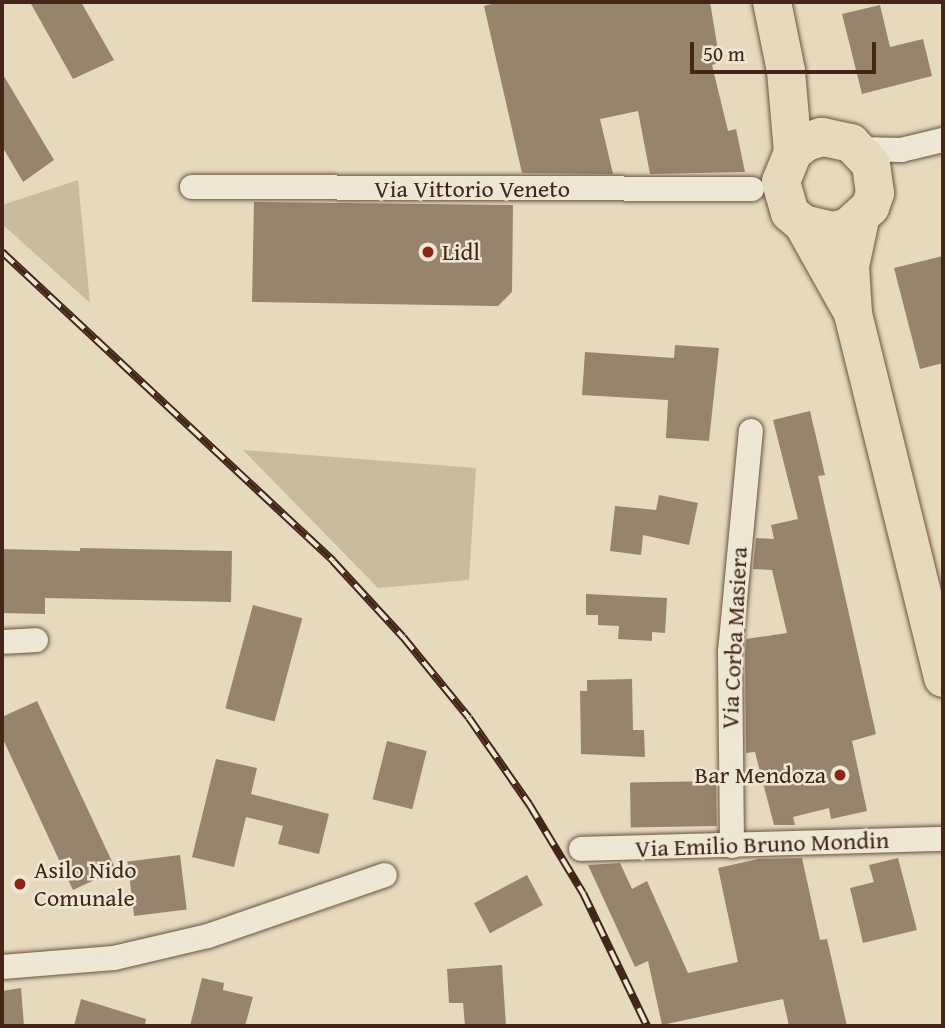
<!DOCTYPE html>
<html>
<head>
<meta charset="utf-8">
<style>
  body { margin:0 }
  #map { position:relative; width:945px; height:1028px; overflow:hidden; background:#e5dabc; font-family:"Gentium Book Plus",serif }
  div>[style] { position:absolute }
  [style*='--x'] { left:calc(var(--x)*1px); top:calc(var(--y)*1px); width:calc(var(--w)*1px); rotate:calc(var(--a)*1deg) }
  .green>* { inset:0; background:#c9bba0 }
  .building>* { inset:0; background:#97846d; transform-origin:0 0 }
  .roads { filter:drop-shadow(0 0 2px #6c5340) drop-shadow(0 0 2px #6c5340) }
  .street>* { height:24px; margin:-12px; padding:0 12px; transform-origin:12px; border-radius:12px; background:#eee7d3 }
  .primary>* { height:38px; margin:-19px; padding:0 19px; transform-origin:19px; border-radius:19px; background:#e5dabc }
  .rail>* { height:8px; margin-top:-4px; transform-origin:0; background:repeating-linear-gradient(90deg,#eee7d3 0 16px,#432617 0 32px); box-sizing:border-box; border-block:2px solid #432617 }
  .dots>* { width:19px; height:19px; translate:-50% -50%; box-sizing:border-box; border:4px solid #eee7d3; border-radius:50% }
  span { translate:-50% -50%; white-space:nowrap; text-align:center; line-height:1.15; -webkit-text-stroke:5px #eee7d3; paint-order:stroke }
  .street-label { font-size:24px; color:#432617 }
  .poi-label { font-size:24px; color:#432617 }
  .left { translate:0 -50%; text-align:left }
  .right { translate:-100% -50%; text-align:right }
  .frame { position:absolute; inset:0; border:4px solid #432617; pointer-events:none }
  .scale { position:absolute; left:690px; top:42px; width:186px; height:32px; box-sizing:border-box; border:4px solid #432617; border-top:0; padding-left:9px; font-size:21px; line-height:24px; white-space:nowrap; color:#432617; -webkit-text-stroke:5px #eee7d3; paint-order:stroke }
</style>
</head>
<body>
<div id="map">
  <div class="green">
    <div style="clip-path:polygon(78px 180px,90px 303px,2px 224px,2px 205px)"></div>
    <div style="clip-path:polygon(243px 450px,476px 468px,469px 580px,378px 588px)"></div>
  </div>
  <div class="building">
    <div style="clip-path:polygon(30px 2px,81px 2px,114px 60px,73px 79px)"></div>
    <div style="clip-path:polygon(499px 2px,710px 2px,720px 62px,712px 65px,728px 131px,736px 129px,745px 172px,650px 174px,638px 111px,600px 119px,613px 174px,522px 173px,484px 6px)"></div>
    <div style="clip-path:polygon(880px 5px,890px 47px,923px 39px,932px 76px,862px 94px,842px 14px)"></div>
    <div style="clip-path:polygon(2px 73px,54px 160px,23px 182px,2px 146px)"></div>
    <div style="clip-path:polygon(254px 202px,513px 205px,512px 292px,498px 306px,252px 302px)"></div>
    <div style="clip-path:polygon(943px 256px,943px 363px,920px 369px,894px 268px)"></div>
    <div style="clip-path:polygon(675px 345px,719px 348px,709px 441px,666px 438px,668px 400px,582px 395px,585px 352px,674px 358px)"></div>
    <div style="clip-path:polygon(810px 411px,825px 475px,818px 476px,876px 734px,852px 741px,867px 811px,831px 819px,829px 808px,793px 817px,795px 825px,774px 825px,755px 752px,746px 753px,745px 653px,746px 639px,787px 633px,772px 570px,753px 569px,756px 538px,774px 539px,771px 525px,798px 519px,773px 420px)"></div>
    <div style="clip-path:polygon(659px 495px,698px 503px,689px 545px,643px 535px,641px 555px,610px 551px,615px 506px,656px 510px)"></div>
    <div style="clip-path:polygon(80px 548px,232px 551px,231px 602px,45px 598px,45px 614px,2px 613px,2px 549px,80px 551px)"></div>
    <div style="clip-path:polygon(586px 594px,667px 598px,665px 633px,652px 632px,652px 641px,618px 639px,619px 626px,598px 625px,598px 615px,586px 615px)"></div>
    <div style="left:253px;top:605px;width:51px;height:107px;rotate:15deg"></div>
    <div style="clip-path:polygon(632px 679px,633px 730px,644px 730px,645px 757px,581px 754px,580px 691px,587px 691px,587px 680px)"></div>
    <div style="clip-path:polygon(37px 701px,116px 870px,73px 890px,2px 737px,2px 717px)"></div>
    <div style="left:387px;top:741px;width:41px;height:60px;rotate:14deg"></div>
    <div style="clip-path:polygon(216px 759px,257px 768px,251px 794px,329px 814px,319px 854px,278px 844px,283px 826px,246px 817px,234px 867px,192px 857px)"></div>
    <div style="left:716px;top:781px;width:45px;height:86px;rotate:89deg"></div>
    <div style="left:180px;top:855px;width:55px;height:53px;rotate:83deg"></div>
    <div style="clip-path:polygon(802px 858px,820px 940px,827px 939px,847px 1026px,789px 1026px,783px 999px,662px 1025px,648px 961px,635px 967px,588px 865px,620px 863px,632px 889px,647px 881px,688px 973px,738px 962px,718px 868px,758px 859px)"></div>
    <div style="clip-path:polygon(898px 858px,917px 930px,863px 943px,850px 888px,874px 882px,869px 865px)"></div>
    <div style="left:527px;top:875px;width:34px;height:60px;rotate:62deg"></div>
    <div style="clip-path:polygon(502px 965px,506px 1026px,465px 1026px,463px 1003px,449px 1003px,447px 969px)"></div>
    <div style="clip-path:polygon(202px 978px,224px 983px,223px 990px,253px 997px,245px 1026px,190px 1026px)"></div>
    <div style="clip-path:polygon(21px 988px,24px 1026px,2px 1026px,2px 991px)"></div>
    <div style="clip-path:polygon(81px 999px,146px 1019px,145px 1026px,74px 1026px)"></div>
  </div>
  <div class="roads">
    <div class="street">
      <div style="--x:859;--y:149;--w:42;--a:1.4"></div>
      <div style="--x:901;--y:150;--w:43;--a:-13.4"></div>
      <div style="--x:192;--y:187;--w:560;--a:0.2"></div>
      <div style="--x:2;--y:642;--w:34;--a:-3"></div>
      <div style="--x:732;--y:846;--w:194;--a:-90.6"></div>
      <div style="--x:730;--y:652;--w:222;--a:-84.6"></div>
      <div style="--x:581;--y:849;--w:362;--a:-1.6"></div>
      <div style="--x:2;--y:967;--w:112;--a:-4.6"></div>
      <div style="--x:114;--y:958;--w:97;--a:-13.2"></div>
      <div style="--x:208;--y:936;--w:187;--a:-19"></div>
    </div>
    <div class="primary">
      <div style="--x:772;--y:2;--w:70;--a:78.5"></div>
      <div style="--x:786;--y:71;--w:81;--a:85.1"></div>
      <div style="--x:860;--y:219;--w:48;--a:102"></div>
      <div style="--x:850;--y:266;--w:48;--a:86.4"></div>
      <div style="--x:853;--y:314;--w:375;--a:76.1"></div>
      <div style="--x:803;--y:224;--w:32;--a:13"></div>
      <div style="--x:834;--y:231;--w:15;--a:-16"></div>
      <div style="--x:848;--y:227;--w:30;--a:-42"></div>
      <div style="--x:870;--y:207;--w:15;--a:-70"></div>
      <div style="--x:875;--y:193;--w:29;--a:-98"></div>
      <div style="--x:871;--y:164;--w:29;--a:-134"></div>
      <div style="--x:851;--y:143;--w:30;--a:-168"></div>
      <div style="--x:822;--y:137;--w:17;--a:163"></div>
      <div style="--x:806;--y:142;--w:16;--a:142"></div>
      <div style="--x:793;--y:152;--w:32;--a:112"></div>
      <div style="--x:781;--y:182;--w:32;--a:74"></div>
      <div style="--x:790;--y:213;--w:17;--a:40"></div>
      <div style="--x:803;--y:224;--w:94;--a:60.7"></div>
    </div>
  </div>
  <div class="rail">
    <div style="--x:2;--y:252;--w:453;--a:43"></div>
    <div style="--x:333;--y:561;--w:103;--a:47.4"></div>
    <div style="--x:403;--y:637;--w:104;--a:50.8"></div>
    <div style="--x:469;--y:718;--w:105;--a:55.1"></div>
    <div style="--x:529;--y:804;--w:104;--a:58.8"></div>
    <div style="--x:583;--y:893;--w:148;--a:64.3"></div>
  </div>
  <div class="dots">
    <div style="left:428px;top:252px;background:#8f2418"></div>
    <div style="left:840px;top:775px;background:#8f2418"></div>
    <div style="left:20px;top:884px;background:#8f2418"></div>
  </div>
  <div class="street-label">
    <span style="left:472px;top:189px">Via Vittorio Veneto</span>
    <span style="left:734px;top:638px;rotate:-87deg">Via Corba Masiera</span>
    <span style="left:762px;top:844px;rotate:-2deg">Via Emilio Bruno Mondin</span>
  </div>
  <div class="poi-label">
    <span class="left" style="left:442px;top:252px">Lidl</span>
    <span class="right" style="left:826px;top:775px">Bar Mendoza</span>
    <span class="left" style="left:34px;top:884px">Asilo Nido<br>Comunale</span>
  </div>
  <div class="frame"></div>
  <div class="scale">50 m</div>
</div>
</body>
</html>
